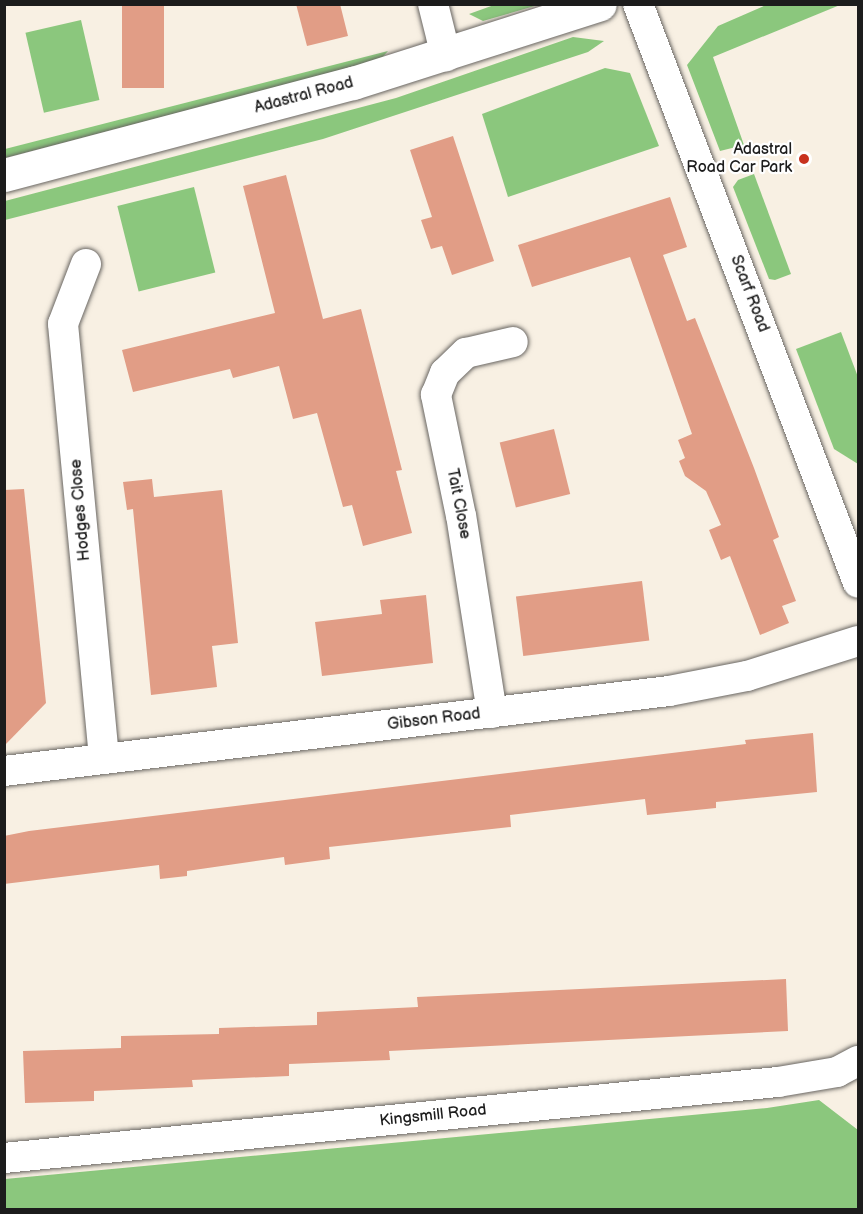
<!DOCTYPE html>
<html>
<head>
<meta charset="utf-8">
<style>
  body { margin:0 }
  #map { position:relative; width:863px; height:1214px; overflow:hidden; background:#f8f0e3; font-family:"Balsamiq Sans",sans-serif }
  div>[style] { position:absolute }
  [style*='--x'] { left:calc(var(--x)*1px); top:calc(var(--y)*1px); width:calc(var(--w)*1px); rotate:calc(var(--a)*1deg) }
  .green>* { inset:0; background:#8bc77d; transform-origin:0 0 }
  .building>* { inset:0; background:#e19d86; transform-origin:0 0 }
  .roads { filter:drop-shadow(0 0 2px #696662) drop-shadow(0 0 2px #696662) }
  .minor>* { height:30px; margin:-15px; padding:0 15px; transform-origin:15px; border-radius:15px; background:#fff }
  .tertiary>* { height:33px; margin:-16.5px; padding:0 16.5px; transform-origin:16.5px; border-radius:16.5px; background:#fff }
  .dots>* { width:16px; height:16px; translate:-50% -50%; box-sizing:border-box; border:3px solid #fff; border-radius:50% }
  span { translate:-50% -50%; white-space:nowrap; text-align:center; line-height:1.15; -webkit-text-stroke:4.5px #fff; paint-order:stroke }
  .street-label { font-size:16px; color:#1c1c1c }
  .poi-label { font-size:16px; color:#1c1c1c }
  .right { translate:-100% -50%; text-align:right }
  .frame { position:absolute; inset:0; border:6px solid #1c1c1c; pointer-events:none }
</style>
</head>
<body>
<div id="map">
  <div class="green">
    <div style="clip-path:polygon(494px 5px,494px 4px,538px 5px,483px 21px,469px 14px)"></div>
    <div style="clip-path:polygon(766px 5px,840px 5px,713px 57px,744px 145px,720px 151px,687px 65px,718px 26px)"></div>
    <div style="left:81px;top:20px;width:82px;height:57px;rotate:77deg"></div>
    <div style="clip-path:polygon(573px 37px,604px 41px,588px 52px,323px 139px,5px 220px,5px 201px,396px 98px)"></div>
    <div style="clip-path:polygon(388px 51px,380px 60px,5px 158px,5px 149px)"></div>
    <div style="clip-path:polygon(605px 68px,630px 73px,659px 146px,508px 197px,482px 114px)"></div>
    <div style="clip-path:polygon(754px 174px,791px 274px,775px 280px,769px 279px,733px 187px,738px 180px)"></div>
    <div style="left:194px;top:187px;width:88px;height:79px;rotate:76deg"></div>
    <div style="clip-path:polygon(841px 332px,858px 377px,858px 464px,834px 449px,796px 349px)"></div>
    <div style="clip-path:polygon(819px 1100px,858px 1130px,858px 1209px,5px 1209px,5px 1179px,767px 1108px)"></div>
  </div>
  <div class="building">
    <div style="left:122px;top:4px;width:42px;height:84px"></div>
    <div style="clip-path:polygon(296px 4px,340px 4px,348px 36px,307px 46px)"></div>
    <div style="clip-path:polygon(453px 136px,494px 261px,452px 275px,442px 246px,431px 249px,421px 220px,432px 217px,410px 150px)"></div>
    <div style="clip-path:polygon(286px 175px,323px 319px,361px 309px,402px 470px,396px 471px,412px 533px,363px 546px,352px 505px,343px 507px,317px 413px,293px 419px,279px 366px,233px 378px,230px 369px,133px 392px,122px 350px,275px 313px,243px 186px)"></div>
    <div style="clip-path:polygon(670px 197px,687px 247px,663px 255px,687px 321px,695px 318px,754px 468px,779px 537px,773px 540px,796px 601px,782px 606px,789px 623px,760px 635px,730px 556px,721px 560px,709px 530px,721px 525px,706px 491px,685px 476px,679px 461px,685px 458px,678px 440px,692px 434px,630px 257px,532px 287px,518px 245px)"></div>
    <div style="left:554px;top:429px;width:67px;height:56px;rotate:76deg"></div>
    <div style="clip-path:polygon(152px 479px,154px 497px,222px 490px,238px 643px,212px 646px,217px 687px,151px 695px,133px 509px,127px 510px,123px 482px)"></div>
    <div style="clip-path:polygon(24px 489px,46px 703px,4px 746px,4px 490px)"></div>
    <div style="left:642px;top:581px;width:60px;height:127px;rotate:83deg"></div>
    <div style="clip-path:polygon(426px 595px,433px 663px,322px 676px,315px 622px,382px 614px,380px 600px)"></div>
    <div style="clip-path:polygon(813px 733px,817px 792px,716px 802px,716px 808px,647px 815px,645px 799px,510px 815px,511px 827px,329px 847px,330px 859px,285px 865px,284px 857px,187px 871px,187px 876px,160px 879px,159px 865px,4px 884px,4px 836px,29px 831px,746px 744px,745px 740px)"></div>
    <div style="clip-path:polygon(786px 979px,788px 1031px,389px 1051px,390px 1060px,289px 1064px,289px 1076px,192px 1080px,193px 1087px,94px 1091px,94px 1101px,25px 1103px,23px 1051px,121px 1048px,121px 1036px,219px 1034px,219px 1028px,317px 1025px,317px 1012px,418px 1007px,417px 997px)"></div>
  </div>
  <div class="roads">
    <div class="minor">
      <div style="--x:433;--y:4;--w:54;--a:76"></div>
      <div style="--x:638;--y:4;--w:619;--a:69.19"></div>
      <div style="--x:86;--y:264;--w:64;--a:111"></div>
      <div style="--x:63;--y:324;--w:437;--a:84.6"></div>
      <div style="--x:492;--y:713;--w:199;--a:-98.9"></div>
      <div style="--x:461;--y:516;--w:124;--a:-101.7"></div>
      <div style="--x:436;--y:395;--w:24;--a:-68"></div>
      <div style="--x:445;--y:373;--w:29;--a:-44"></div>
      <div style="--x:466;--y:353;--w:48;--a:-13.2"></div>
      <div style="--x:4;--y:771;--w:670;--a:-6.86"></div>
      <div style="--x:669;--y:691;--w:79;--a:-10.9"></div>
      <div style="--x:747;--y:676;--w:116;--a:-17.5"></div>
      <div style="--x:4;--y:1158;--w:778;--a:-5.61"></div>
      <div style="--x:778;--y:1082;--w:60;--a:-9.6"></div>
      <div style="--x:837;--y:1072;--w:24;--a:-28"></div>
    </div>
    <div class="tertiary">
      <div style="--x:4;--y:175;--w:361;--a:-14.8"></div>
      <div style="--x:353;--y:83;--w:259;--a:-17.7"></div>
    </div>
  </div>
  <div class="dots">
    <div style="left:804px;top:159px;background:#c8321e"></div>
  </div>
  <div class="street-label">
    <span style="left:304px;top:96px;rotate:-15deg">Adastral Road</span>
    <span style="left:749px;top:294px;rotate:69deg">Scarf Road</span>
    <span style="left:458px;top:504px;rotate:79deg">Tait Close</span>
    <span style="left:81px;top:510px;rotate:-95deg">Hodges Close</span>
    <span style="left:434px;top:720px;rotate:-7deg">Gibson Road</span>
    <span style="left:433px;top:1116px;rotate:-6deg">Kingsmill Road</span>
  </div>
  <div class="poi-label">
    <span class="right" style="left:792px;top:159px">Adastral<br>Road Car Park</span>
  </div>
  <div class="frame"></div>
</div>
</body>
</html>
